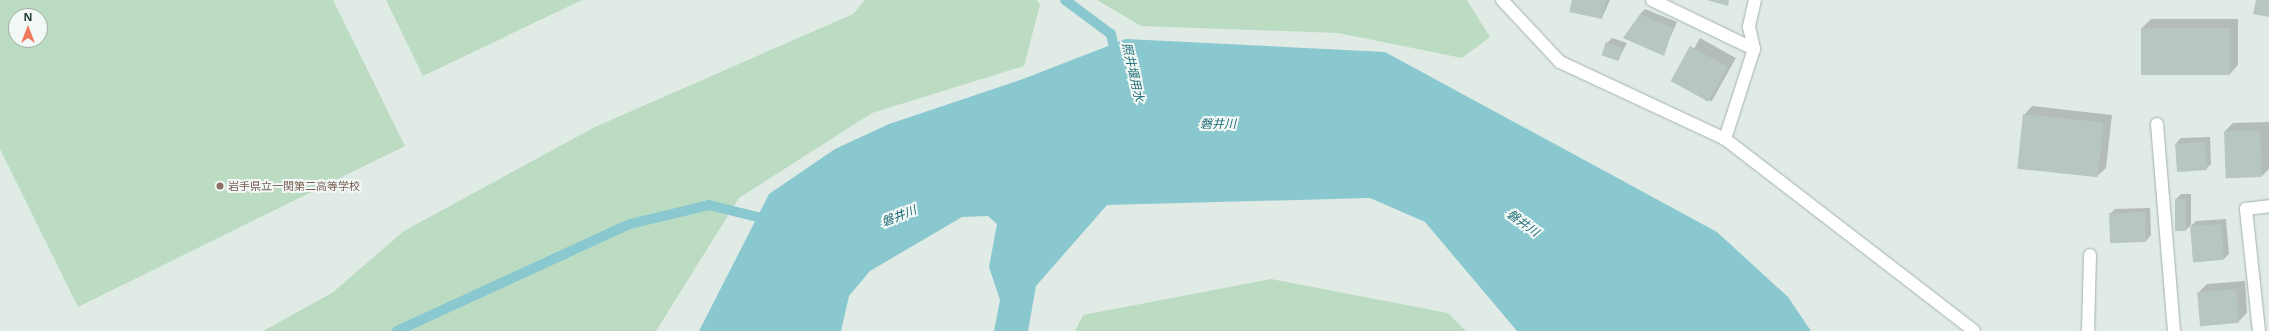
<!DOCTYPE html>
<html>
<head>
<meta charset="utf-8">
<style>
  body { margin:0 }
  #map { position:relative; width:2269px; height:331px; overflow:hidden; background:#e1ebe6; font-family:"Noto Sans","Noto Sans JP",sans-serif }
  div>[style] { position:absolute }
  [style*='--x'] { left:calc(var(--x)*1px); top:calc(var(--y)*1px); width:calc(var(--w)*1px); rotate:calc(var(--a)*1deg) }
  .green>* { inset:0; background:#bbdcc2 }
  .water>* { inset:0; background:#8ac8cf }
  .shadow>* { inset:0; background:#0003; transform-origin:0 0 }
  .stream>* { height:10px; margin:-5px; padding:0 5px; transform-origin:5px; border-radius:5px; background:#8ac8cf }
  .building>* { inset:0; background:#b7c6bf; transform-origin:0 0 }
  .roads { filter:drop-shadow(0 0 1px #a4b3ad) drop-shadow(0 0 1px #a4b3ad) }
  .lane>* { height:12px; margin:-6px; padding:0 6px; transform-origin:6px; border-radius:6px; background:#fff }
  .street>* { height:12px; margin:-6px; padding:0 6px; transform-origin:6px; border-radius:6px; background:#fff }
  .dots>* { width:11px; height:11px; translate:-50% -50%; box-sizing:border-box; border:2px solid #f2f8f5; border-radius:50% }
  span { translate:-50% -50%; white-space:nowrap; text-align:center; line-height:1.15; -webkit-text-stroke:4px #f2f8f5; paint-order:stroke }
  .education-label { font-size:11px; color:#785e54 }
  .left { translate:0 -50%; text-align:left }
  .water-label { font-size:12px; color:#1e6c76; font-style:italic }
  .north { position:absolute; left:8px; top:8px; width:40px; height:40px; box-sizing:border-box; background:#f2f8f5; border:1px solid #9fada7; border-radius:50%; rotate:0deg; font-size:11px; font-weight:700; line-height:16px; text-align:center; color:#223c33 }
  .north::after { content:''; display:block; margin:auto; width:14px; height:18px; background:#ee785c; clip-path:polygon(50% 0,100% 100%,50% 72%,0 100%) }
</style>
</head>
<body>
<div id="map">
  <div class="green">
    <div style="clip-path:polygon(evenodd,0 0,333px 0,405px 146px,78px 307px,0 149px,0 0,16px 16px,40px 16px,40px 40px,16px 40px,16px 16px)"></div>
    <div style="clip-path:polygon(386px 0,582px 0,423px 76px)"></div>
    <div style="clip-path:polygon(865px 0,1037px 0,1040px 5px,1024px 66px,872px 113px,739px 198px,656px 331px,263px 331px,332px 293px,404px 231px,595px 127px,853px 14px)"></div>
    <div style="clip-path:polygon(1097px 0,1467px 0,1490px 37px,1462px 58px,1338px 33px,1141px 26px)"></div>
    <div style="clip-path:polygon(1271px 279px,1448px 313px,1466px 331px,1075px 331px,1083px 315px)"></div>
  </div>
  <div class="water">
    <div style="clip-path:polygon(1126px 39px,1385px 52px,1717px 232px,1788px 297px,1811px 331px,1517px 331px,1425px 222px,1370px 198px,1107px 205px,1036px 286px,1028px 331px,994px 331px,1000px 300px,989px 267px,997px 224px,988px 216px,962px 217px,870px 271px,849px 296px,841px 331px,699px 331px,769px 194px,835px 149px,889px 124px,1023px 79px)"></div>
  </div>
  <div class="shadow">
    <div style="clip-path:polygon(1573px 0,1610px 0,1602px 18px)"></div>
    <div style="clip-path:polygon(1645px 9px,1677px 22px,1663px 54px,1640px 14px)"></div>
    <div style="clip-path:polygon(2151px 19px,2238px 19px,2238px 65px,2230px 74px,2142px 74px,2142px 28px)"></div>
    <div style="clip-path:polygon(1612px 38px,1627px 43px,1618px 60px,1607px 43px)"></div>
    <div style="left:1700px;top:38px;width:41px;height:50px;rotate:29deg"></div>
    <div style="clip-path:polygon(2032px 106px,2112px 115px,2106px 168px,2097px 176px,2024px 115px)"></div>
    <div style="clip-path:polygon(2269px 122px,2269px 169px,2262px 176px,2225px 131px,2233px 123px)"></div>
    <div style="clip-path:polygon(2210px 137px,2211px 164px,2206px 169px,2176px 143px,2181px 138px)"></div>
    <div style="clip-path:polygon(2181px 194px,2191px 194px,2191px 226px,2196px 221px,2226px 219px,2229px 254px,2224px 259px,2193px 261px,2191px 225px,2186px 230px,2176px 199px)"></div>
    <div style="clip-path:polygon(2150px 208px,2151px 235px,2146px 241px,2110px 214px,2115px 209px)"></div>
    <div style="clip-path:polygon(2245px 281px,2247px 313px,2238px 322px,2198px 293px,2207px 284px)"></div>
  </div>
  <div class="stream">
    <div style="--x:1065;--y:0;--w:57;--a:36.5"></div>
    <div style="--x:1111;--y:34;--w:24;--a:78"></div>
    <div style="--x:397;--y:331;--w:256;--a:-24.7"></div>
    <div style="--x:630;--y:224;--w:81;--a:-13.5"></div>
    <div style="--x:709;--y:205;--w:62;--a:14"></div>
  </div>
  <div class="building">
    <div style="clip-path:polygon(1572px 0,1606px 0,1602px 19px,1569px 12px)"></div>
    <div style="clip-path:polygon(1707px 0,1729px 0,1728px 6px)"></div>
    <div style="clip-path:polygon(2256px 0,2269px 0,2269px 17px,2253px 14px)"></div>
    <div style="clip-path:polygon(1640px 14px,1673px 28px,1664px 56px,1623px 38px)"></div>
    <div style="left:2141px;top:28px;width:89px;height:47px"></div>
    <div style="left:1606px;top:42px;width:18px;height:14px;rotate:19deg"></div>
    <div style="left:1690px;top:46px;width:43px;height:40px;rotate:29deg"></div>
    <div style="left:2023px;top:114px;width:81px;height:55px;rotate:6deg"></div>
    <div style="left:2260px;top:130px;width:47px;height:36px;rotate:88deg"></div>
    <div style="left:2205px;top:142px;width:28px;height:30px;rotate:86deg"></div>
    <div style="left:2175px;top:199px;width:11px;height:32px"></div>
    <div style="left:2145px;top:212px;width:30px;height:36px;rotate:88deg"></div>
    <div style="left:2221px;top:224px;width:36px;height:31px;rotate:85deg"></div>
    <div style="left:2236px;top:289px;width:34px;height:39px;rotate:85deg"></div>
  </div>
  <div class="roads">
    <div class="lane">
      <div style="--x:1652;--y:0;--w:113;--a:25.7"></div>
      <div style="--x:2157;--y:124;--w:208;--a:85.3"></div>
      <div style="--x:2088;--y:331;--w:76;--a:-88.5"></div>
    </div>
    <div class="street">
      <div style="--x:1502;--y:0;--w:85;--a:46.9"></div>
      <div style="--x:1560;--y:62;--w:182;--a:25"></div>
      <div style="--x:1755;--y:0;--w:28;--a:103"></div>
      <div style="--x:1749;--y:27;--w:23;--a:77"></div>
      <div style="--x:1754;--y:49;--w:95;--a:107.9"></div>
      <div style="--x:1725;--y:139;--w:314;--a:37.6"></div>
      <div style="--x:2259;--y:331;--w:123;--a:-96.1"></div>
      <div style="--x:2246;--y:209;--w:23;--a:-7"></div>
    </div>
  </div>
  <div class="dots">
    <div style="left:220px;top:186px;background:#8d6e63"></div>
  </div>
  <div class="education-label">
    <span class="left" style="left:228px;top:186px">岩手県立一関第二高等学校</span>
  </div>
  <div class="water-label">
    <span style="left:1133px;top:72px;rotate:77deg">照井堰用水</span>
    <span style="left:1218px;top:124px">磐井川</span>
    <span style="left:899px;top:216px;rotate:-22deg">磐井川</span>
    <span style="left:1523px;top:223px;rotate:36deg">磐井川</span>
  </div>
  <div class="north">N</div>
</div>
</body>
</html>
